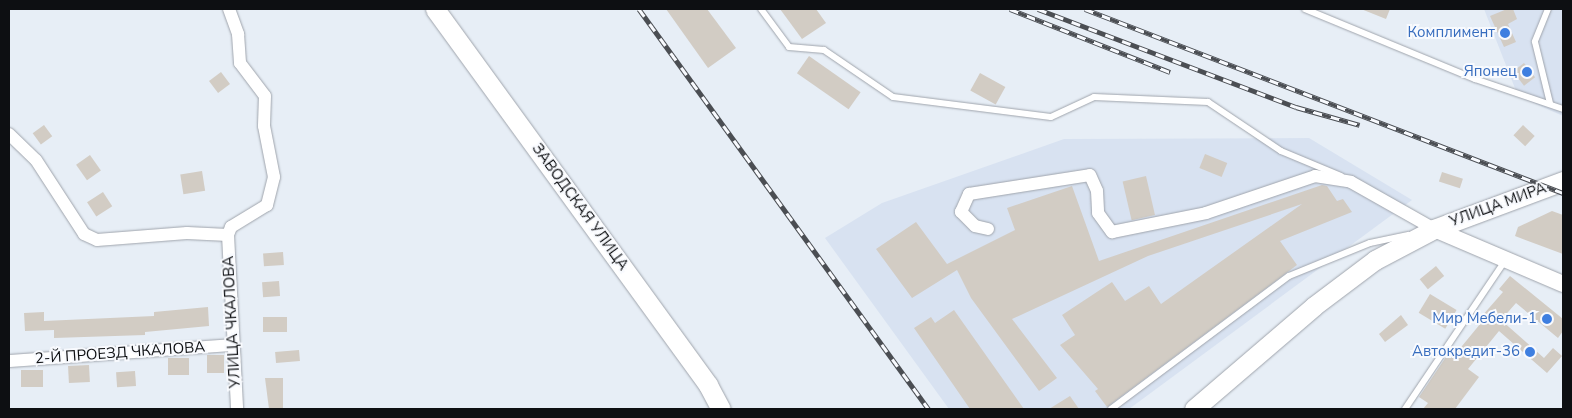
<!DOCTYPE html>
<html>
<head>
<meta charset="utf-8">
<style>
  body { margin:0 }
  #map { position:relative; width:1572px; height:418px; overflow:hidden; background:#e7eef6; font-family:"Nunito Sans",sans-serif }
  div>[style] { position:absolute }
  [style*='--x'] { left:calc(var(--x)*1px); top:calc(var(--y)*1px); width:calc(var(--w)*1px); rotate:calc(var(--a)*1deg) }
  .built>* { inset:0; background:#d8e2f1 }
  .building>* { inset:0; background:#d2ccc4; transform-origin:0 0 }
  .roads { filter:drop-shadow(0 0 1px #9fa4ac) drop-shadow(0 0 1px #9fa4ac) }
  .service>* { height:6px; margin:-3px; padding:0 3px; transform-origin:3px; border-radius:3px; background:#fff }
  .minor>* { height:12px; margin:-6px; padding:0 6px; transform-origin:6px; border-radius:6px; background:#fff }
  .tertiary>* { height:16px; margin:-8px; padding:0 8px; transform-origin:8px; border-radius:8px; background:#fff }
  .secondary>* { height:19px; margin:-9.5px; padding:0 9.5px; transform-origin:9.5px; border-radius:9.5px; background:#fff }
  .rail>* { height:5px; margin-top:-2.5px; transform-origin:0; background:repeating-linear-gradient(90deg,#f8fafe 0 9px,#4b4e53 0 18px); box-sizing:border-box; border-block:1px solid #4b4e53 }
  .dots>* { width:14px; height:14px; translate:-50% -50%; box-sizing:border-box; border:2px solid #f8fafe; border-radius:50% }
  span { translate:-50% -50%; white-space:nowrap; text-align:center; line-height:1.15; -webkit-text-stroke:4px #f8fafe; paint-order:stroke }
  .shop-label { font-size:15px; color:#366cbe }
  .right { translate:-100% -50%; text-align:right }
  .street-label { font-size:15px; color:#0d0f12 }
  .frame { position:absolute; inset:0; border:10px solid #0d0f12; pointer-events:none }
</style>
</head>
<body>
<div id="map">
  <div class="built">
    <div style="clip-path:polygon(1484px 9px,1563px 9px,1563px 116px,1518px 96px)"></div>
    <div style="clip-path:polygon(1309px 138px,1412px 200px,1129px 409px,949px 409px,825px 238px,882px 203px,1064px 139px)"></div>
  </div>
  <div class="building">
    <div style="clip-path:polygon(666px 9px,707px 9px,736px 48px,708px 68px)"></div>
    <div style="clip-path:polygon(780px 9px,816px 9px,826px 23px,802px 39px)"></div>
    <div style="clip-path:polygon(1361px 9px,1390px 9px,1386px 19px)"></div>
    <div style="clip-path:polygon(1507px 9px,1513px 9px,1517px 19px,1508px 24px,1516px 42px,1504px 47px,1490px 16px)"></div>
    <div style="left:809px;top:56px;width:63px;height:21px;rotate:35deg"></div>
    <div style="left:1524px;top:63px;width:18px;height:14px;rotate:52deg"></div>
    <div style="left:221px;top:72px;width:15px;height:15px;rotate:53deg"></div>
    <div style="left:980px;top:73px;width:29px;height:20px;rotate:29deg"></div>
    <div style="left:44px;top:125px;width:14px;height:14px;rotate:54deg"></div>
    <div style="left:1523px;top:125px;width:16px;height:14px;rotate:43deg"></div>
    <div style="left:1205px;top:154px;width:24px;height:15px;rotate:22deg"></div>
    <div style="left:90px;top:155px;width:19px;height:17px;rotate:55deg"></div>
    <div style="left:202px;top:171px;width:20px;height:22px;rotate:81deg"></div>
    <div style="left:1442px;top:172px;width:22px;height:10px;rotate:18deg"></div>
    <div style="left:1146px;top:176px;width:40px;height:24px;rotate:77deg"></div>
    <div style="clip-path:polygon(1322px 185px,1327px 186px,1337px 201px,1343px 199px,1352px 212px,1280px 241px,1297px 265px,1107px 407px,1095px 391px,1098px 389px,1060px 345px,1075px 335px,1062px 315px,1112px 282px,1125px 301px,1149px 286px,1161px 304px,1302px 204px,1148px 256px,1012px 319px,1057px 378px,1039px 391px,971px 298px,957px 270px,912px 298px,876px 249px,916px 222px,947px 264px,1015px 230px,1007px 208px,1072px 186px,1099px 261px)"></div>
    <div style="left:103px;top:192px;width:17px;height:19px;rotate:57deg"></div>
    <div style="clip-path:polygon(1552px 211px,1563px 215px,1563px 254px,1515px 236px,1518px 227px)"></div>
    <div style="left:283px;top:252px;width:13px;height:20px;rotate:86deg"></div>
    <div style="left:1436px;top:266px;width:13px;height:21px;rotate:51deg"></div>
    <div style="clip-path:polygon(1510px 276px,1563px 319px,1563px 331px,1558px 338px,1516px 303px,1501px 320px,1544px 358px,1553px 348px,1562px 356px,1547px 373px,1499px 331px,1468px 369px,1479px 377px,1455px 409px,1423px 409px,1428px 403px,1419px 397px,1448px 354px,1453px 357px,1485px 318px,1482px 316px,1503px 292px,1499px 289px)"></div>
    <div style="left:279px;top:281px;width:15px;height:17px;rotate:86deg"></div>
    <div style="left:1430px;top:294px;width:31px;height:22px;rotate:31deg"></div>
    <div style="clip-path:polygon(208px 307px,209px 326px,145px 332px,145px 335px,54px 338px,54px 330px,25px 331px,24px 313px,44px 312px,44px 321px,154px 316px,154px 312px)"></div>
    <div style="clip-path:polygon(954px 310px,1024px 409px,970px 409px,914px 328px,931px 317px,935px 323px)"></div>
    <div style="clip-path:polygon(1401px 315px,1408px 325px,1385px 342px,1379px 334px)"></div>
    <div style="left:263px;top:317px;width:24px;height:15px"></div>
    <div style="left:299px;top:350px;width:11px;height:24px;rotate:85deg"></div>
    <div style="left:224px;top:355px;width:18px;height:17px;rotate:90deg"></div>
    <div style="left:189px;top:358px;width:17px;height:21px;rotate:90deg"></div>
    <div style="left:89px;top:365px;width:17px;height:21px;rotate:87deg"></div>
    <div style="left:43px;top:370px;width:17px;height:22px;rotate:90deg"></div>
    <div style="left:135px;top:371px;width:15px;height:19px;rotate:86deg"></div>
    <div style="clip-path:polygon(265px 378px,283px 378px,283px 409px,269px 409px)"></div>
    <div style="clip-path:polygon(1070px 396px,1079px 409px,1049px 409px)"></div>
  </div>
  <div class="roads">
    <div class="service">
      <div style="--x:761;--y:9;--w:47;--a:53.6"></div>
      <div style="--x:789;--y:47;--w:35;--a:5"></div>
      <div style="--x:824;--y:50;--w:83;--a:34.3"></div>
      <div style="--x:893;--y:97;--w:159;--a:7.2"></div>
      <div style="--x:1051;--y:117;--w:47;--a:-24.9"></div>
      <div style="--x:1094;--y:97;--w:114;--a:2.5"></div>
      <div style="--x:1208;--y:102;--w:88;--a:33.9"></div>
      <div style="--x:1281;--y:151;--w:65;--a:22.6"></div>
      <div style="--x:1305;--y:9;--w:184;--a:22.4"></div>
      <div style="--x:1475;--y:79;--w:93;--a:18.8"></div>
      <div style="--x:1548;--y:9;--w:35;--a:112"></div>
      <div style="--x:1535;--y:42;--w:63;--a:76.2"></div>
      <div style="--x:1111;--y:409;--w:222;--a:-36.8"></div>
      <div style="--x:1289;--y:276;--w:87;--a:-22.2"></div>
      <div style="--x:1370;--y:243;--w:39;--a:-12"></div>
      <div style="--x:1405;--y:409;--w:179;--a:-56"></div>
    </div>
    <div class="minor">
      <div style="--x:229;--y:9;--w:27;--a:70"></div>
      <div style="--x:238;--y:34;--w:29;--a:86"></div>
      <div style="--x:240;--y:63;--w:41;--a:52.9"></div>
      <div style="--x:265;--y:96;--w:30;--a:92"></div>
      <div style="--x:264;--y:126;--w:52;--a:78.9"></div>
      <div style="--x:274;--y:177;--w:29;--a:104"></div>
      <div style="--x:267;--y:205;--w:42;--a:148.6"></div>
      <div style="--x:231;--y:227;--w:9;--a:111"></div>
      <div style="--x:228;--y:235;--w:174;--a:87"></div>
      <div style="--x:9;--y:134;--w:37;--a:44"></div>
      <div style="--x:36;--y:160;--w:88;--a:57"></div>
      <div style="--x:84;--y:234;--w:14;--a:25"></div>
      <div style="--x:97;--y:240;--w:90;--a:-4.4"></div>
      <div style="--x:187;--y:233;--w:41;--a:2.8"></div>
      <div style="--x:988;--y:229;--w:13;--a:-167"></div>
      <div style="--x:975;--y:226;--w:20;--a:-135"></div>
      <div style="--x:961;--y:212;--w:20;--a:-66"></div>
      <div style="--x:969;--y:194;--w:122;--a:-8.9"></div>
      <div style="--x:1090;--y:175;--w:17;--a:66"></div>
      <div style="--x:1097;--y:191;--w:22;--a:87"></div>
      <div style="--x:1098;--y:213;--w:24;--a:54"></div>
      <div style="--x:1112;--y:232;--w:96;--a:-11.4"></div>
      <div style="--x:1206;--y:213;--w:115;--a:-18.7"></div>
      <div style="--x:1315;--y:176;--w:36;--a:9"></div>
      <div style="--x:1351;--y:182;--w:95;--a:29.5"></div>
      <div style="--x:9;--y:361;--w:223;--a:-4.1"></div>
    </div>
    <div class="tertiary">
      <div style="--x:1434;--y:229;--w:140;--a:23.1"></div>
    </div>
    <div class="secondary">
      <div style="--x:435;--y:9;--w:465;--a:54"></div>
      <div style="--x:708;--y:385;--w:27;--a:62"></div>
      <div style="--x:1194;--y:409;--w:158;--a:-40.6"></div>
      <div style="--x:1314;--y:306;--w:76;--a:-37"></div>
      <div style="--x:1375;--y:260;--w:67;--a:-27.7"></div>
      <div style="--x:1434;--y:229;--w:138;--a:-20.4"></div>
    </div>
  </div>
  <div class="rail">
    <div style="--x:639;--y:9;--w:494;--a:54.1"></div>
    <div style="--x:1010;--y:9;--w:172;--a:21.5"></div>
    <div style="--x:1038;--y:9;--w:276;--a:20.8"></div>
    <div style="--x:1296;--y:107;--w:66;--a:15.7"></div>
    <div style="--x:1085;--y:9;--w:512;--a:21.05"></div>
  </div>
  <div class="dots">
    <div style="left:1505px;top:33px;background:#3f7fe0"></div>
    <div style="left:1527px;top:72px;background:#3f7fe0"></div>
    <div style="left:1547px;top:319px;background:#3f7fe0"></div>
    <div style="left:1530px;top:352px;background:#3f7fe0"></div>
  </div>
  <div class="shop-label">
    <span class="right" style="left:1495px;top:33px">Комплимент</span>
    <span class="right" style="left:1517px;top:72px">Японец</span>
    <span class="right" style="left:1537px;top:319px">Мир Мебели-1</span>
    <span class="right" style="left:1520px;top:352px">Автокредит-36</span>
  </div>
  <div class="street-label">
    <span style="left:1498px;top:205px;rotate:-20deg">УЛИЦА МИРА</span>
    <span style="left:580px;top:207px;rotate:54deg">ЗАВОДСКАЯ УЛИЦА</span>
    <span style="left:232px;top:322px;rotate:-93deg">УЛИЦА ЧКАЛОВА</span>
    <span style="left:120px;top:353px;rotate:-4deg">2-Й ПРОЕЗД ЧКАЛОВА</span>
  </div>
  <div class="frame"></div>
</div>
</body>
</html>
